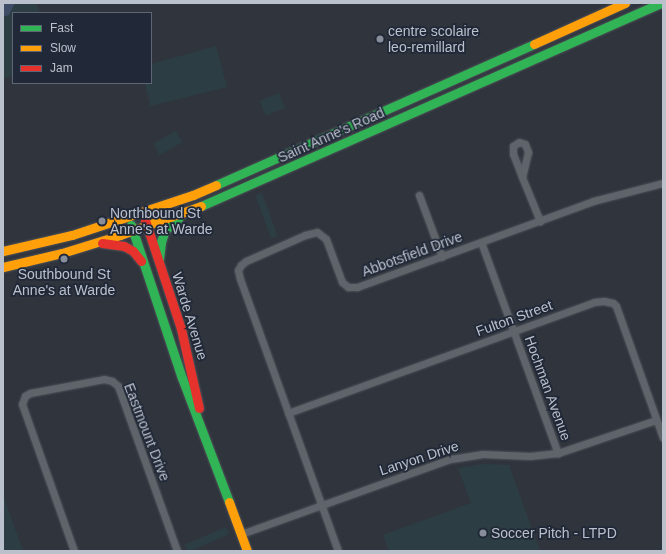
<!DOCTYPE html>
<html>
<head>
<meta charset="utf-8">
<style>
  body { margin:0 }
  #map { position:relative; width:666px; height:554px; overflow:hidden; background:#2f343d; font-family:Helvetica,sans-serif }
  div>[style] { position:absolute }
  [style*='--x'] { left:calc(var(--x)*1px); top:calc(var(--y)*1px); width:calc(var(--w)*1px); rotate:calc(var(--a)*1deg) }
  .green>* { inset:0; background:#2c3e43; transform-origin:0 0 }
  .water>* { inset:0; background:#3e4c67 }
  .roads { filter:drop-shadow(0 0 1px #4d5057) drop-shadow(0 0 1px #4d5057) }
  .street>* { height:7px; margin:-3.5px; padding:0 3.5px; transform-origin:3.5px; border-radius:3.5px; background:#5f636a }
  .fast>* { height:9px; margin:-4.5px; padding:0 4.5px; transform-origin:4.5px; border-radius:4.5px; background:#30b455 }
  .slow>* { height:9px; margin:-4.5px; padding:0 4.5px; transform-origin:4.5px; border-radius:4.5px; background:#ff9f0a }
  .jam>* { height:9px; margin:-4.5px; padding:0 4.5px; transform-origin:4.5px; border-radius:4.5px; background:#e5322d }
  .dots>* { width:11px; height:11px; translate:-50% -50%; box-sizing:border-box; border:2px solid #212938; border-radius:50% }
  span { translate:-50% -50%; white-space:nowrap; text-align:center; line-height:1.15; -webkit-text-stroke:3.5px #212938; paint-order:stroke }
  .poi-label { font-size:14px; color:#bac0cc }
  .left { translate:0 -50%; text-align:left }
  .street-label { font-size:14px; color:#bac0cc }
  .frame { position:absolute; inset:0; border:4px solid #bac0cc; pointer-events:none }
  .legend { position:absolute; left:12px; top:12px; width:140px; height:72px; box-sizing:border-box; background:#212938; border:1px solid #5e6573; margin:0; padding:5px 7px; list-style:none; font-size:12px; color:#bac0cc }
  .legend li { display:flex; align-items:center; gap:8px; height:20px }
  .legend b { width:20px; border:1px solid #5e6573 }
</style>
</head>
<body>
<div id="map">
  <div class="green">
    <div style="clip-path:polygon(15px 3px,36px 3px,40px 13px,13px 13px,13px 76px,3px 79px,3px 17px,9px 15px)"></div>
    <div style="clip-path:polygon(216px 46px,227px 87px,150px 106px,145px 83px,151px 83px,151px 64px)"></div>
    <div style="left:279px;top:93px;width:16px;height:21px;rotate:68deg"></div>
    <div style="left:176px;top:131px;width:13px;height:26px;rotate:61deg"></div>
    <div style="left:262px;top:193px;width:46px;height:7px;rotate:70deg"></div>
    <div style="clip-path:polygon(484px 464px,509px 465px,540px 551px,389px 551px,383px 535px,471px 503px,458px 468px)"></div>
    <div style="clip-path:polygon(3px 495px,23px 551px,3px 551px)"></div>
    <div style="left:226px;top:527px;width:8px;height:45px;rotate:67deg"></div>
  </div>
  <div class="water">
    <div style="clip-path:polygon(3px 3px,15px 3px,9px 15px,3px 17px)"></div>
  </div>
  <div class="roads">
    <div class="street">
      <div style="--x:522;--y:177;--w:25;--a:-111"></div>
      <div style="--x:513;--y:154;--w:8;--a:-90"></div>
      <div style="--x:513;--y:146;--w:7;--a:-34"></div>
      <div style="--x:519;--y:142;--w:6;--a:18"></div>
      <div style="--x:525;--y:144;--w:9;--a:69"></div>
      <div style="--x:528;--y:152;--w:26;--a:103"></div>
      <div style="--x:522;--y:177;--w:48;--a:67.8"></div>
      <div style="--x:419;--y:195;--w:66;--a:69.6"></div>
      <div style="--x:481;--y:242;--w:225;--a:70"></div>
      <div style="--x:288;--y:413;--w:326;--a:-19.9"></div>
      <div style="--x:594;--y:302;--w:10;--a:-6"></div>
      <div style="--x:604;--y:301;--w:9;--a:13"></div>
      <div style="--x:613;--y:303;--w:4;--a:45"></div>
      <div style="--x:616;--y:306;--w:140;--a:70.4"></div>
      <div style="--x:241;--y:534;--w:223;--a:-19.7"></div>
      <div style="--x:451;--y:459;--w:32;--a:-9"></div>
      <div style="--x:483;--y:454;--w:47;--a:2.4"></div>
      <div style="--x:530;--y:456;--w:28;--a:-6"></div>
      <div style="--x:558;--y:453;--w:103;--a:-18.6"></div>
      <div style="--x:74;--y:551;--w:156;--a:-109.5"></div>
      <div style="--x:22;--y:404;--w:9;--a:-69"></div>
      <div style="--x:25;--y:396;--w:6;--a:-31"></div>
      <div style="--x:30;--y:393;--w:75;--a:-10.7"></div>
      <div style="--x:104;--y:379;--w:8;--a:14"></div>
      <div style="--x:112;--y:381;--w:8;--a:40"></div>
      <div style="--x:118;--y:386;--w:175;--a:70.3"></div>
      <div style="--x:338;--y:551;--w:289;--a:-109.8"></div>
      <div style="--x:240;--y:279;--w:9;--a:-103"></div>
      <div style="--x:238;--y:270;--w:6;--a:-59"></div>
      <div style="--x:241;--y:265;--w:6;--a:-39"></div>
      <div style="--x:246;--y:261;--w:64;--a:-23.8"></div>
      <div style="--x:305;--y:235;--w:12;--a:-14"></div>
      <div style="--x:317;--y:232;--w:11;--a:38"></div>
      <div style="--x:326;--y:239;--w:46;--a:69.6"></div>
      <div style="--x:342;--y:282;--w:8;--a:40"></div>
      <div style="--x:348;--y:287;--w:9;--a:0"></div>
      <div style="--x:357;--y:287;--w:251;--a:-20"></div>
      <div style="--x:593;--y:201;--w:72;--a:-14.4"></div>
    </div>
    <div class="fast">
      <div style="--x:216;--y:185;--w:348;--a:-23.9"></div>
      <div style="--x:201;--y:206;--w:503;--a:-23.81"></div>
      <div style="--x:131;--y:225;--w:161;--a:71.6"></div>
      <div style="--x:182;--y:378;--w:133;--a:69.2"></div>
      <div style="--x:159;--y:259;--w:17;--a:-83"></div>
      <div style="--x:161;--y:242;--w:13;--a:-72"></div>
      <div style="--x:165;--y:230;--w:18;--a:-41"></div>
    </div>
    <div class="slow">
      <div style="--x:534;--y:44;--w:100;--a:-24.3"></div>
      <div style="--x:3;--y:251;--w:71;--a:-13.1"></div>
      <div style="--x:72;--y:235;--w:127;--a:-18.3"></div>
      <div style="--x:193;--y:195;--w:25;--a:-23"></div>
      <div style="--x:3;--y:267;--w:61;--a:-13.3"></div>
      <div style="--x:62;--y:253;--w:61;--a:-17.2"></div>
      <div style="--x:120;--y:235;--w:86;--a:-19.7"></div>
      <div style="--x:229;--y:502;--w:52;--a:69.8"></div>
    </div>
    <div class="jam">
      <div style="--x:145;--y:220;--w:115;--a:71.7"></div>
      <div style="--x:181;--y:329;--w:81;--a:77.2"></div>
      <div style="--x:102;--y:243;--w:22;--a:8"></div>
      <div style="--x:124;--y:246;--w:10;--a:29"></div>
      <div style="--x:133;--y:251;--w:13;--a:51"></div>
    </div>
  </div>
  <div class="dots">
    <div style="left:380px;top:39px;background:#898f9a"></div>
    <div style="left:102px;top:221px;background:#898f9a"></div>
    <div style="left:64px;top:259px;background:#898f9a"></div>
    <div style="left:483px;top:533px;background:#898f9a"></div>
  </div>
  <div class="poi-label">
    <span class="left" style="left:388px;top:39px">centre scolaire<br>leo-remillard</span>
    <span class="left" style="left:110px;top:221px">Northbound St<br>Anne's at Warde</span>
    <span style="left:64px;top:282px">Southbound St<br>Anne's at Warde</span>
    <span class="left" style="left:491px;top:533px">Soccer Pitch - LTPD</span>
  </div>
  <div class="street-label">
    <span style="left:331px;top:135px;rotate:-24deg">Saint Anne's Road</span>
    <span style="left:412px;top:254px;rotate:-20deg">Abbotsfield Drive</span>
    <span style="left:190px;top:316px;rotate:73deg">Warde Avenue</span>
    <span style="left:514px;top:318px;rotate:-20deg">Fulton Street</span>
    <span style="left:548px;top:388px;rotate:70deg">Hochman Avenue</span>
    <span style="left:147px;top:432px;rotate:69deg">Eastmount Drive</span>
    <span style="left:419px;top:458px;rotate:-18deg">Lanyon Drive</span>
  </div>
  <div class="frame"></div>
  <ul class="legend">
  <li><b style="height:5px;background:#30b455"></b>Fast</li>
  <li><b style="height:5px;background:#ff9f0a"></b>Slow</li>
  <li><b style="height:5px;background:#e5322d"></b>Jam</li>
  </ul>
</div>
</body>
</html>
